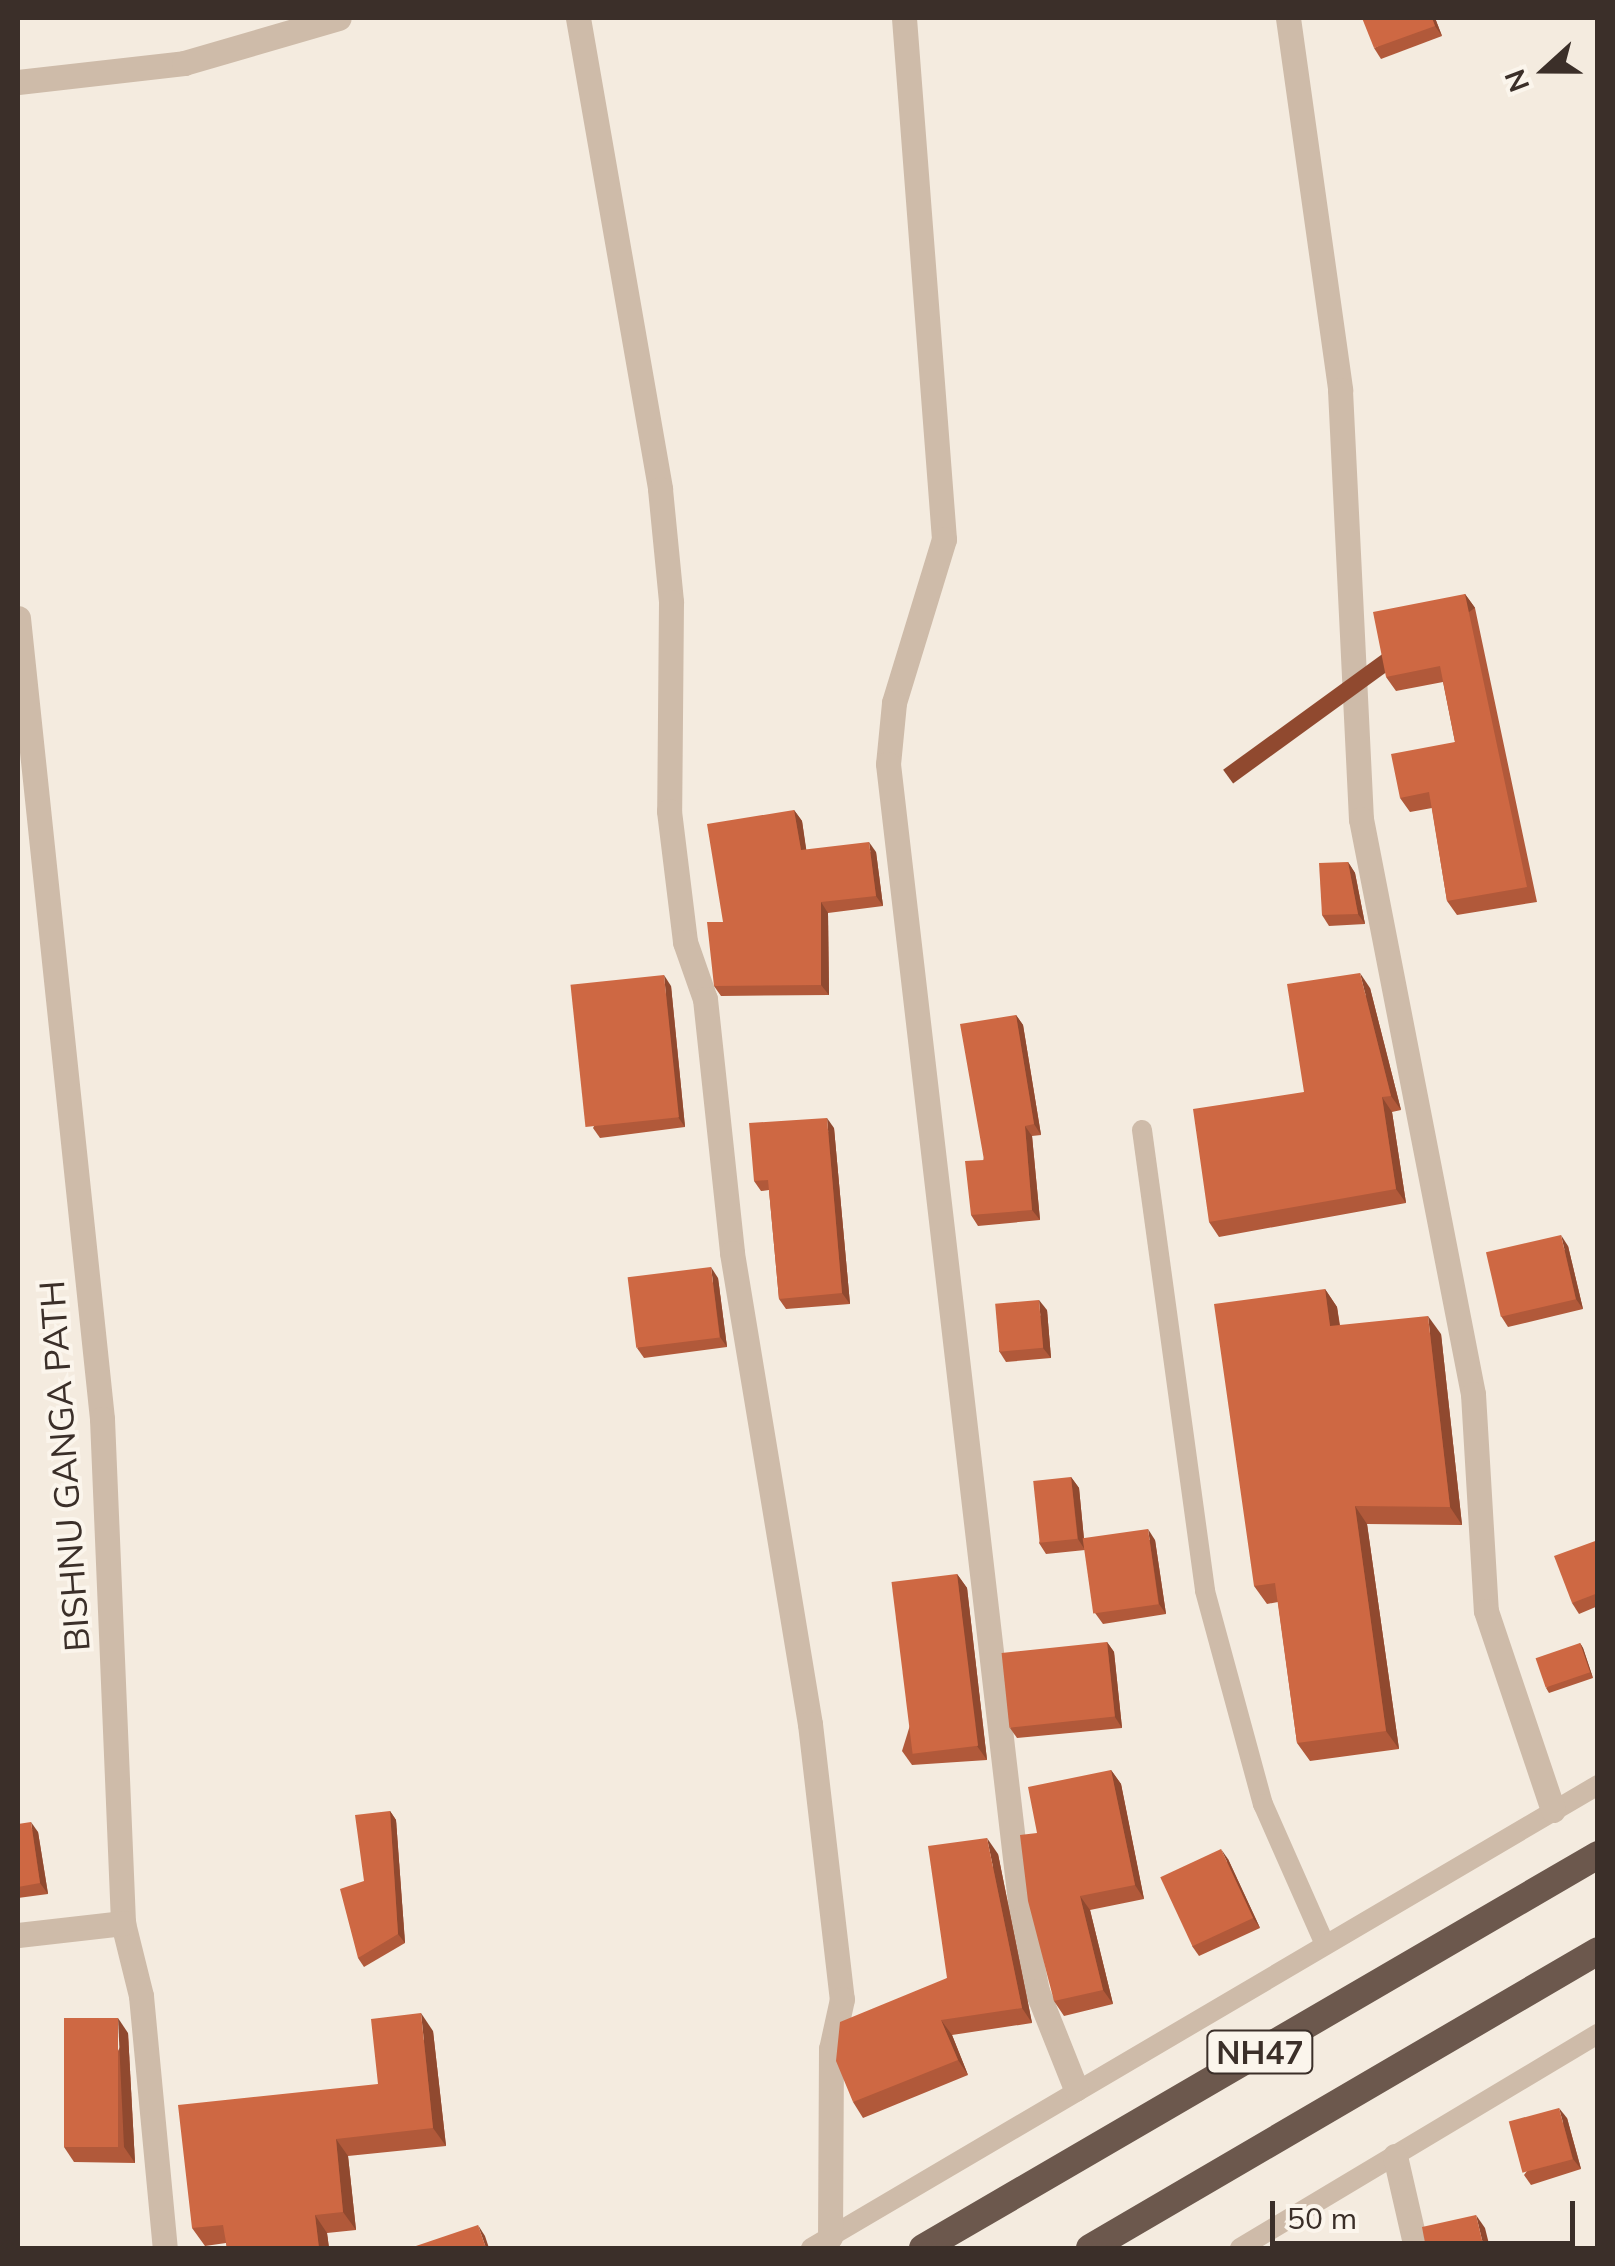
<!DOCTYPE html>
<html>
<head>
<meta charset="utf-8">
<style>
  body { margin:0 }
  #map { position:relative; width:1615px; height:2266px; overflow:hidden; background:#f4ebdf; font-family:Mulish,sans-serif }
  div>[style] { position:absolute }
  [style*='--x'] { left:calc(var(--x)*1px); top:calc(var(--y)*1px); width:calc(var(--w)*1px); rotate:calc(var(--a)*1deg) }
  .service>* { height:20px; margin:-10px; padding:0 10px; transform-origin:10px; border-radius:10px; background:#cebba9 }
  .minor>* { height:25px; margin:-12.5px; padding:0 12.5px; transform-origin:12.5px; border-radius:12.5px; background:#cebba9 }
  .trunk>* { height:28px; margin:-14px; padding:0 14px; transform-origin:14px; border-radius:14px; background:#6c584d }
  .wall>* { inset:0; background:#b1593a }
  .shaded-wall>* { inset:0; background:#90492f; transform-origin:0 0 }
  .building>* { inset:0; background:#ce6843; transform-origin:0 0 }
  span { translate:-50% -50%; white-space:nowrap; text-align:center; line-height:1.15; -webkit-text-stroke:8px #fbf5ec; paint-order:stroke }
  .shield-label span { padding:2px 8px; background:#fbf5ec; border:2px solid; border-radius:8px; -webkit-text-stroke-width:0 }
  .shield-label { font-size:32px; color:#3b2f29; font-weight:700 }
  .street-label { font-size:35px; color:#3b2f29 }
  .frame { position:absolute; inset:0; border:20px solid #3b2f29; pointer-events:none }
  .north { position:absolute; left:1495px; top:20px; width:100px; height:100px; -webkit-text-stroke:8px #fbf5ec; paint-order:stroke; rotate:249deg; font-size:28px; font-weight:700; line-height:40px; text-align:center; color:#3b2f29 }
  .north::after { content:''; display:block; margin:auto; width:35px; height:45px; background:#3b2f29; clip-path:polygon(50% 0,100% 100%,50% 72%,0 100%) }
  .scale { position:absolute; left:1270px; top:2201px; width:305px; height:45px; box-sizing:border-box; border:5px solid #3b2f29; border-top:0; padding-left:12px; font-size:30px; line-height:35px; white-space:nowrap; color:#3b2f29; -webkit-text-stroke:8px #fbf5ec; paint-order:stroke }
</style>
</head>
<body>
<div id="map">
  <div class="service">
    <div style="--x:1142;--y:1130;--w:465;--a:82.2"></div>
    <div style="--x:1205;--y:1591;--w:221;--a:74.8"></div>
    <div style="--x:1263;--y:1804;--w:149;--a:66.2"></div>
    <div style="--x:811;--y:2248;--w:913;--a:-30.47"></div>
    <div style="--x:1240;--y:2248;--w:417;--a:-30.9"></div>
  </div>
  <div class="minor">
    <div style="--x:578;--y:18;--w:478;--a:80.1"></div>
    <div style="--x:660;--y:489;--w:114;--a:84.4"></div>
    <div style="--x:671;--y:602;--w:209;--a:90.5"></div>
    <div style="--x:669;--y:811;--w:132;--a:83"></div>
    <div style="--x:685;--y:942;--w:60;--a:70.7"></div>
    <div style="--x:705;--y:999;--w:255;--a:83.9"></div>
    <div style="--x:732;--y:1253;--w:477;--a:80.6"></div>
    <div style="--x:810;--y:1724;--w:277;--a:83.4"></div>
    <div style="--x:842;--y:1999;--w:51;--a:102.4"></div>
    <div style="--x:831;--y:2049;--w:188;--a:90.3"></div>
    <div style="--x:904;--y:18;--w:523;--a:85.61"></div>
    <div style="--x:944;--y:539;--w:171;--a:107"></div>
    <div style="--x:894;--y:703;--w:61;--a:95.6"></div>
    <div style="--x:888;--y:764;--w:1162;--a:83.38"></div>
    <div style="--x:1022;--y:1918;--w:75;--a:78.4"></div>
    <div style="--x:1037;--y:1991;--w:105;--a:68.3"></div>
    <div style="--x:1288;--y:18;--w:376;--a:82"></div>
    <div style="--x:1340;--y:390;--w:430;--a:87.2"></div>
    <div style="--x:1361;--y:819;--w:586;--a:78.98"></div>
    <div style="--x:1473;--y:1394;--w:217;--a:86.6"></div>
    <div style="--x:1486;--y:1611;--w:210;--a:71.4"></div>
    <div style="--x:18;--y:82;--w:167;--a:-6.5"></div>
    <div style="--x:184;--y:63;--w:161;--a:-16.2"></div>
    <div style="--x:18;--y:618;--w:805;--a:84.01"></div>
    <div style="--x:102;--y:1419;--w:504;--a:87.61"></div>
    <div style="--x:123;--y:1923;--w:75;--a:76.1"></div>
    <div style="--x:141;--y:1996;--w:253;--a:84.6"></div>
    <div style="--x:18;--y:1935;--w:106;--a:-6.5"></div>
    <div style="--x:1395;--y:2156;--w:94;--a:77.1"></div>
  </div>
  <div class="trunk">
    <div style="--x:923;--y:2248;--w:781;--a:-30.21"></div>
    <div style="--x:1090;--y:2248;--w:588;--a:-30.31"></div>
  </div>
  <div class="wall">
    <div style="clip-path:polygon(1435px 18px,1442px 36px,1381px 59px,1374px 48px)"></div>
    <div style="clip-path:polygon(1465px 594px,1475px 608px,1537px 902px,1457px 915px,1447px 901px,1432px 808px,1410px 812px,1400px 798px,1455px 742px,1443px 682px,1396px 691px,1386px 677px)"></div>
    <div style="clip-path:polygon(794px 810px,802px 821px,806px 850px,876px 852px,883px 906px,828px 913px,829px 995px,721px 996px,714px 986px,723px 922px)"></div>
    <div style="clip-path:polygon(1348px 862px,1355px 873px,1365px 924px,1329px 926px,1322px 915px)"></div>
    <div style="clip-path:polygon(671px 986px,685px 1127px,600px 1138px,593px 1128px)"></div>
    <div style="clip-path:polygon(1370px 988px,1401px 1110px,1392px 1112px,1406px 1203px,1219px 1237px,1209px 1222px,1304px 1092px)"></div>
    <div style="clip-path:polygon(1016px 1015px,1023px 1025px,1041px 1135px,1032px 1136px,1040px 1220px,978px 1226px,971px 1215px)"></div>
    <div style="clip-path:polygon(834px 1128px,850px 1304px,786px 1309px,779px 1299px,769px 1190px,761px 1191px,754px 1181px)"></div>
    <div style="clip-path:polygon(1568px 1246px,1583px 1309px,1508px 1327px,1501px 1316px)"></div>
    <div style="clip-path:polygon(718px 1278px,727px 1347px,644px 1358px,637px 1348px)"></div>
    <div style="clip-path:polygon(1325px 1289px,1337px 1307px,1340px 1325px,1441px 1334px,1462px 1525px,1367px 1524px,1399px 1749px,1310px 1761px,1297px 1743px,1278px 1602px,1267px 1604px,1254px 1586px)"></div>
    <div style="clip-path:polygon(1047px 1310px,1051px 1358px,1006px 1362px,999px 1351px)"></div>
    <div style="clip-path:polygon(1071px 1477px,1079px 1488px,1084px 1539px,1155px 1540px,1166px 1614px,1103px 1624px,1095px 1613px,1085px 1550px,1046px 1554px,1039px 1543px)"></div>
    <div style="clip-path:polygon(1598px 1540px,1598px 1606px,1579px 1614px,1572px 1603px)"></div>
    <div style="clip-path:polygon(957px 1574px,967px 1588px,987px 1760px,912px 1765px,902px 1751px)"></div>
    <div style="clip-path:polygon(1107px 1642px,1114px 1652px,1122px 1728px,1017px 1738px,1010px 1728px)"></div>
    <div style="clip-path:polygon(1580px 1643px,1583px 1648px,1593px 1678px,1549px 1693px,1546px 1688px)"></div>
    <div style="clip-path:polygon(1111px 1770px,1121px 1784px,1144px 1899px,1090px 1910px,1113px 2004px,1064px 2016px,1054px 2001px,1037px 1833px)"></div>
    <div style="clip-path:polygon(390px 1811px,396px 1820px,405px 1943px,364px 1967px,358px 1958px,364px 1881px)"></div>
    <div style="clip-path:polygon(18px 1824px,38px 1832px,48px 1894px,18px 1898px)"></div>
    <div style="clip-path:polygon(998px 1854px,1032px 2023px,952px 2035px,968px 2075px,863px 2118px,853px 2102px,947px 1978px)"></div>
    <div style="clip-path:polygon(1228px 1859px,1260px 1928px,1199px 1956px,1192px 1946px)"></div>
    <div style="clip-path:polygon(433px 2031px,446px 2146px,348px 2156px,356px 2230px,327px 2233px,329px 2248px,227px 2248px,226px 2243px,205px 2246px,192px 2228px,378px 2084px)"></div>
    <div style="clip-path:polygon(128px 2033px,135px 2163px,74px 2162px,64px 2147px)"></div>
    <div style="clip-path:polygon(1567px 2118px,1581px 2169px,1531px 2185px,1524px 2175px)"></div>
  </div>
  <div class="shaded-wall">
    <div style="clip-path:polygon(1432px 18px,1435px 18px,1442px 36px,1435px 26px)"></div>
    <div style="left:1465px;top:594px;width:17px;height:299px;rotate:54deg"></div>
    <div style="clip-path:polygon(794px 810px,802px 821px,808px 861px,801px 850px)"></div>
    <div style="clip-path:polygon(869px 842px,876px 852px,883px 906px,876px 896px)"></div>
    <div style="clip-path:polygon(1348px 862px,1355px 873px,1365px 924px,1358px 914px)"></div>
    <div style="clip-path:polygon(821px 902px,828px 913px,829px 995px,821px 985px)"></div>
    <div style="clip-path:polygon(1360px 973px,1370px 988px,1401px 1110px,1391px 1096px)"></div>
    <div style="clip-path:polygon(664px 975px,671px 986px,685px 1127px,678px 1117px)"></div>
    <div style="clip-path:polygon(1016px 1015px,1023px 1025px,1041px 1135px,1034px 1124px)"></div>
    <div style="clip-path:polygon(1382px 1097px,1392px 1112px,1406px 1203px,1396px 1189px)"></div>
    <div style="clip-path:polygon(827px 1118px,834px 1128px,850px 1304px,842px 1293px)"></div>
    <div style="clip-path:polygon(1025px 1126px,1032px 1136px,1040px 1220px,1032px 1210px)"></div>
    <div style="clip-path:polygon(1561px 1235px,1568px 1246px,1583px 1309px,1576px 1299px)"></div>
    <div style="clip-path:polygon(711px 1267px,718px 1278px,727px 1347px,720px 1337px)"></div>
    <div style="clip-path:polygon(1325px 1289px,1337px 1307px,1342px 1344px,1330px 1326px)"></div>
    <div style="clip-path:polygon(1039px 1300px,1047px 1310px,1051px 1358px,1043px 1348px)"></div>
    <div style="clip-path:polygon(1428px 1316px,1441px 1334px,1462px 1525px,1450px 1507px)"></div>
    <div style="clip-path:polygon(1071px 1477px,1079px 1488px,1085px 1550px,1078px 1539px)"></div>
    <div style="clip-path:polygon(1355px 1506px,1367px 1524px,1399px 1749px,1386px 1731px)"></div>
    <div style="clip-path:polygon(1148px 1529px,1155px 1540px,1166px 1614px,1159px 1604px)"></div>
    <div style="clip-path:polygon(957px 1574px,967px 1588px,987px 1760px,977px 1746px)"></div>
    <div style="clip-path:polygon(1107px 1642px,1114px 1652px,1122px 1728px,1115px 1717px)"></div>
    <div style="clip-path:polygon(1580px 1643px,1583px 1648px,1593px 1678px,1590px 1672px)"></div>
    <div style="clip-path:polygon(1111px 1770px,1121px 1784px,1144px 1899px,1135px 1885px)"></div>
    <div style="clip-path:polygon(390px 1811px,396px 1820px,405px 1943px,398px 1934px)"></div>
    <div style="clip-path:polygon(31px 1822px,38px 1832px,48px 1894px,40px 1883px)"></div>
    <div style="clip-path:polygon(987px 1838px,998px 1854px,1032px 2023px,1022px 2008px)"></div>
    <div style="clip-path:polygon(1221px 1849px,1228px 1859px,1260px 1928px,1253px 1918px)"></div>
    <div style="clip-path:polygon(1080px 1896px,1090px 1910px,1113px 2004px,1103px 1990px)"></div>
    <div style="clip-path:polygon(421px 2013px,433px 2031px,446px 2146px,433px 2128px)"></div>
    <div style="clip-path:polygon(118px 2018px,128px 2033px,135px 2163px,124px 2147px)"></div>
    <div style="clip-path:polygon(941px 2020px,952px 2035px,968px 2075px,958px 2060px)"></div>
    <div style="clip-path:polygon(1559px 2108px,1567px 2118px,1581px 2169px,1573px 2159px)"></div>
    <div style="clip-path:polygon(336px 2139px,348px 2156px,356px 2230px,343px 2212px)"></div>
    <div style="clip-path:polygon(315px 2215px,327px 2233px,329px 2248px,319px 2248px)"></div>
    <div style="clip-path:polygon(1476px 2215px,1485px 2228px,1490px 2248px,1484px 2248px)"></div>
    <div style="clip-path:polygon(478px 2225px,485px 2236px,489px 2248px,486px 2248px)"></div>
  </div>
  <div class="building">
    <div style="clip-path:polygon(1362px 18px,1432px 18px,1435px 26px,1374px 48px)"></div>
    <div style="clip-path:polygon(1465px 594px,1527px 887px,1447px 901px,1429px 792px,1400px 798px,1391px 754px,1455px 742px,1440px 666px,1386px 677px,1373px 612px)"></div>
    <div style="clip-path:polygon(794px 810px,801px 850px,869px 842px,876px 896px,821px 902px,821px 985px,714px 986px,707px 922px,723px 922px,707px 824px)"></div>
    <div style="clip-path:polygon(1348px 862px,1358px 914px,1322px 915px,1319px 863px)"></div>
    <div style="clip-path:polygon(1360px 973px,1391px 1096px,1382px 1097px,1396px 1189px,1209px 1222px,1193px 1109px,1304px 1092px,1287px 984px)"></div>
    <div style="left:664px;top:975px;width:143px;height:94px;rotate:84deg"></div>
    <div style="clip-path:polygon(1016px 1015px,1034px 1124px,1025px 1126px,1032px 1210px,971px 1215px,965px 1161px,984px 1160px,960px 1024px)"></div>
    <div style="clip-path:polygon(827px 1118px,842px 1293px,779px 1299px,768px 1180px,754px 1181px,749px 1123px)"></div>
    <div style="left:1561px;top:1235px;width:66px;height:77px;rotate:77deg"></div>
    <div style="left:711px;top:1267px;width:71px;height:84px;rotate:83deg"></div>
    <div style="clip-path:polygon(1325px 1289px,1330px 1326px,1428px 1316px,1450px 1507px,1355px 1506px,1386px 1731px,1297px 1743px,1275px 1583px,1254px 1586px,1214px 1304px)"></div>
    <div style="left:1039px;top:1300px;width:48px;height:44px;rotate:85deg"></div>
    <div style="left:1071px;top:1477px;width:62px;height:38px;rotate:84deg"></div>
    <div style="left:1148px;top:1529px;width:76px;height:66px;rotate:82deg"></div>
    <div style="clip-path:polygon(1598px 1540px,1598px 1593px,1572px 1603px,1554px 1556px)"></div>
    <div style="left:957px;top:1574px;width:173px;height:66px;rotate:83deg"></div>
    <div style="left:1107px;top:1642px;width:75px;height:106px;rotate:84deg"></div>
    <div style="left:1580px;top:1643px;width:31px;height:47px;rotate:71deg"></div>
    <div style="clip-path:polygon(1111px 1770px,1135px 1885px,1080px 1896px,1103px 1990px,1054px 2001px,1028px 1901px,1020px 1835px,1037px 1833px,1028px 1787px)"></div>
    <div style="clip-path:polygon(390px 1811px,398px 1934px,358px 1958px,340px 1889px,364px 1881px,355px 1815px)"></div>
    <div style="clip-path:polygon(31px 1822px,40px 1883px,18px 1887px,18px 1824px)"></div>
    <div style="clip-path:polygon(987px 1838px,1022px 2008px,941px 2020px,958px 2060px,853px 2102px,836px 2061px,840px 2022px,947px 1978px,928px 1846px)"></div>
    <div style="left:1221px;top:1849px;width:76px;height:67px;rotate:65deg"></div>
    <div style="clip-path:polygon(421px 2013px,433px 2128px,336px 2139px,343px 2212px,315px 2215px,319px 2248px,227px 2248px,223px 2225px,192px 2228px,178px 2105px,378px 2084px,371px 2019px)"></div>
    <div style="left:64px;top:2018px;width:54px;height:129px"></div>
    <div style="left:1559px;top:2108px;width:53px;height:52px;rotate:75deg"></div>
    <div style="clip-path:polygon(1476px 2215px,1484px 2248px,1426px 2248px,1422px 2227px)"></div>
    <div style="clip-path:polygon(478px 2225px,486px 2248px,410px 2248px)"></div>
  </div>
  <div class="shield-label">
    <span style="left:1260px;top:2052px">NH47</span>
  </div>
  <div class="street-label">
    <span style="left:64px;top:1466px;rotate:-94deg">BISHNU GANGA PATH</span>
  </div>
  <div class="frame"></div>
  <div class="north">N</div>
  <div class="scale">50 m</div>
</div>
</body>
</html>
